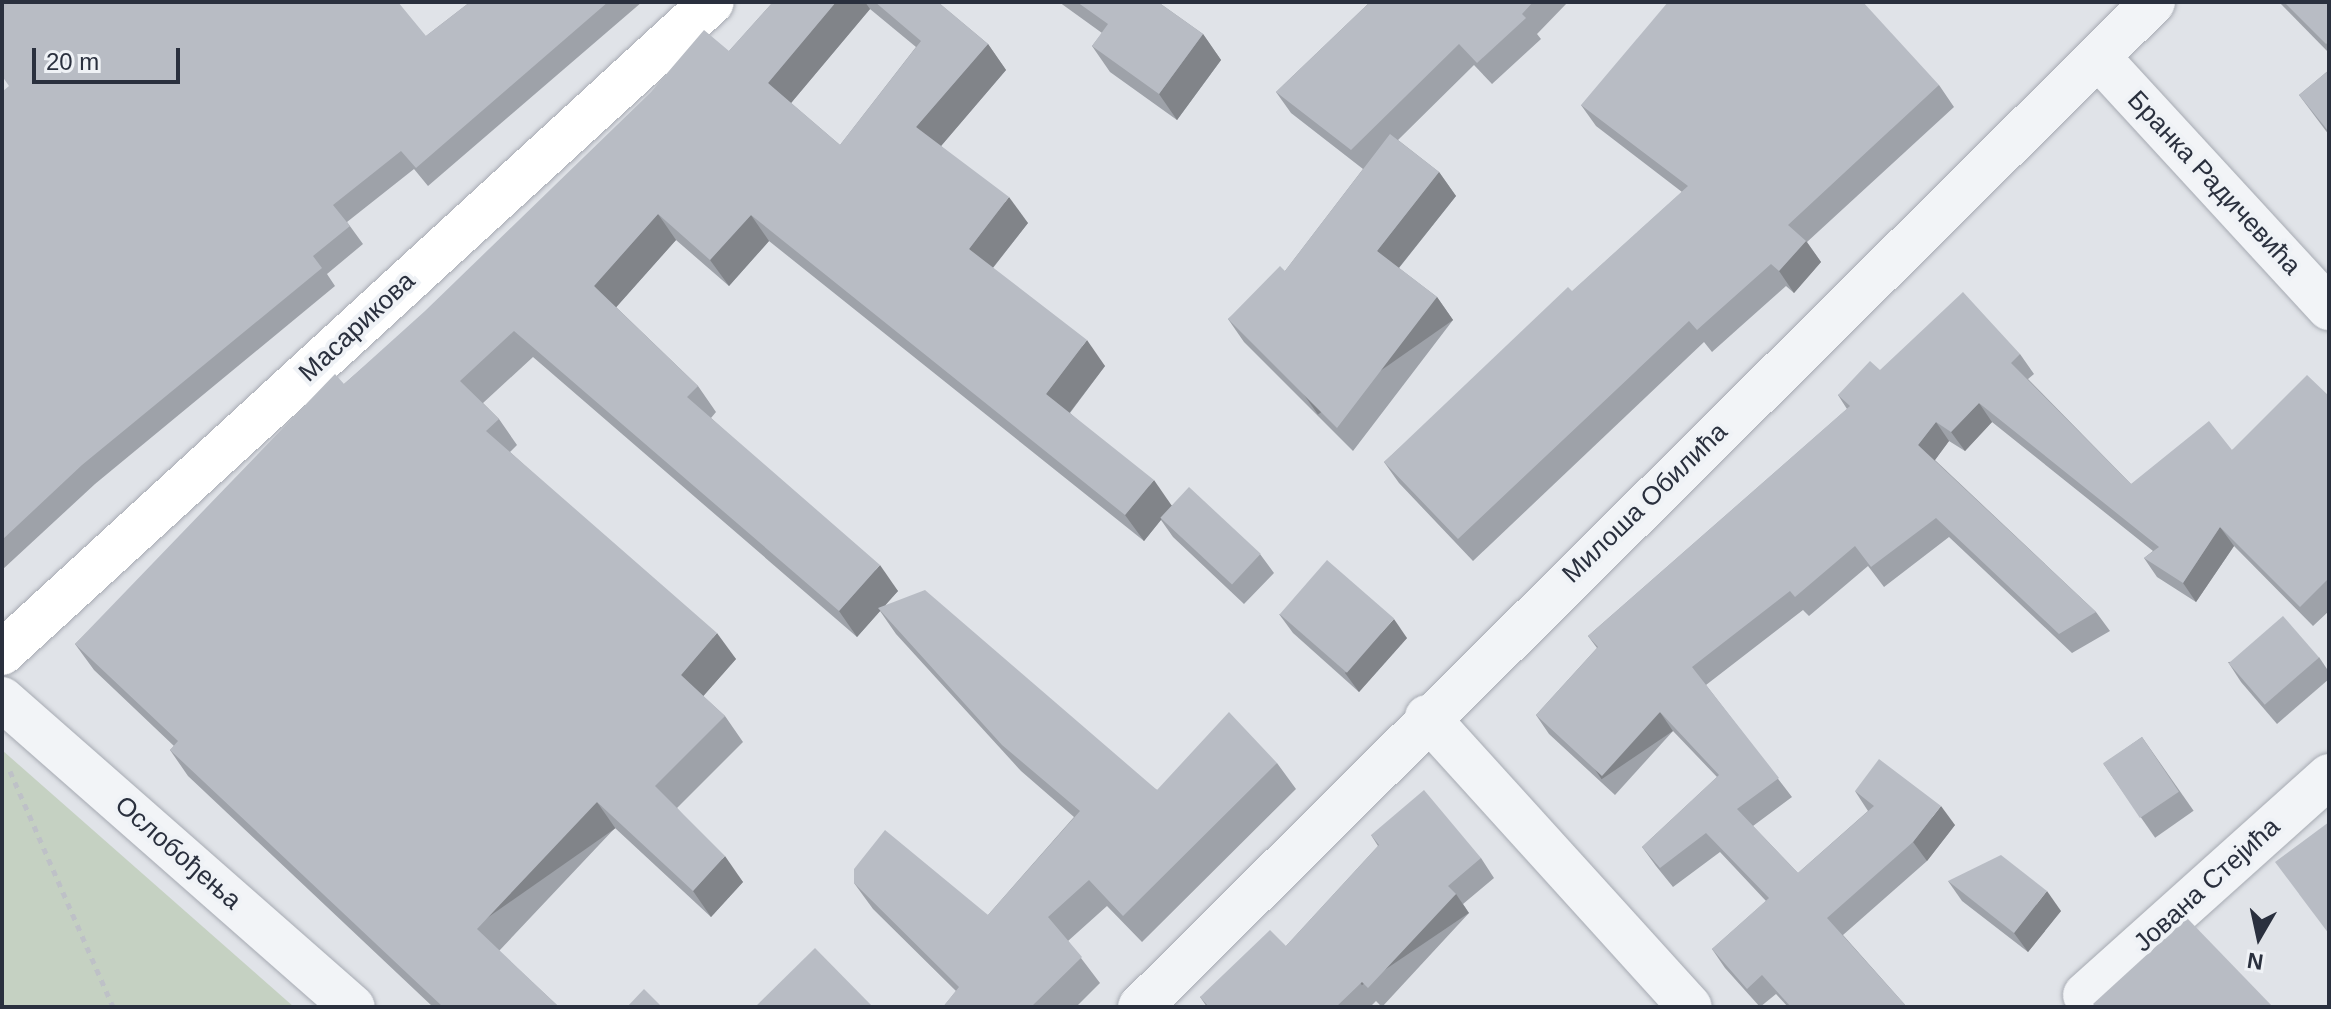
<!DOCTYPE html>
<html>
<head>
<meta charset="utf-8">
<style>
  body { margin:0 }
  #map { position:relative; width:2331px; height:1009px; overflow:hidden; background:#e0e3e8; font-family:Helvetica,sans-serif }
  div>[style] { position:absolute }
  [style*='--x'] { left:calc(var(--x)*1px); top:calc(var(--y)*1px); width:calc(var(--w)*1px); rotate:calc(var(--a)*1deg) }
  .green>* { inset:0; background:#c5d1c2 }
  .path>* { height:5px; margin-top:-2.5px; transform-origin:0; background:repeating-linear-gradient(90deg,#bec1c7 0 6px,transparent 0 12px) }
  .roads { filter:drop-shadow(0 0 2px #a6aab2) drop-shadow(0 0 2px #a6aab2) }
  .minor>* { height:44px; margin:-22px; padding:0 22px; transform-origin:22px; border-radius:22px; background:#f2f4f7 }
  .major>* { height:44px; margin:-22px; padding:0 22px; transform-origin:22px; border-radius:22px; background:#fff }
  .wall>* { inset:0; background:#9ea2a9; transform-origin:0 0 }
  .shaded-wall>* { inset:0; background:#818489; transform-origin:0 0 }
  .building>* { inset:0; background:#b8bcc4; transform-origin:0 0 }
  span { translate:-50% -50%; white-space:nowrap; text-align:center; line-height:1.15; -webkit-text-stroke:8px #eff2f6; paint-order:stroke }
  .street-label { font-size:26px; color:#2a303e }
  .frame { position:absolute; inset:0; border:4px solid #2a303e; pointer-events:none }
  .north { position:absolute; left:2219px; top:897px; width:80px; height:80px; -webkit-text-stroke:6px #eff2f6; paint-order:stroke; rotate:189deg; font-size:22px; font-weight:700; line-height:32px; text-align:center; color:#2a303e }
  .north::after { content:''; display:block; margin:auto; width:28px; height:36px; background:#2a303e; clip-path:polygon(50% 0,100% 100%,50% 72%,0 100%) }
  .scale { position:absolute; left:32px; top:48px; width:148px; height:36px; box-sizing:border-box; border:4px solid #2a303e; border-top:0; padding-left:10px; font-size:24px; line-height:28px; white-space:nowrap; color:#2a303e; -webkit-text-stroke:6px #eff2f6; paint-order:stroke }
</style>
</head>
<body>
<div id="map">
  <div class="green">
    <div style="clip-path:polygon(2px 750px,294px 1007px,2px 1007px)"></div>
  </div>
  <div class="path">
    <div style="--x:10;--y:771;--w:257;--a:66.4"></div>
  </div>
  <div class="roads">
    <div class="minor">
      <div style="--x:2099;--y:58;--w:340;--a:47.4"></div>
      <div style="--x:2;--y:699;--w:467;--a:41.3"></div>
      <div style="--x:1427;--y:717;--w:391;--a:47.8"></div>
      <div style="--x:2085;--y:995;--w:328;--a:-41.9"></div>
      <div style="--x:1140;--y:1007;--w:1427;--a:-44.77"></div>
    </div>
    <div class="major">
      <div style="--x:2;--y:653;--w:963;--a:-42.52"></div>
    </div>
  </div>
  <div class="wall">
    <div style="clip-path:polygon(470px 2px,642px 2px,428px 186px,414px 169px,347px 222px,363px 244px,327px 274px,335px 286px,95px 484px,2px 570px,2px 92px,426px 36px)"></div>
    <div style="clip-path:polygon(evenodd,773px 2px,941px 2px,939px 3px,988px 44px,1006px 70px,941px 146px,1028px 223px,993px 268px,1105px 366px,1070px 413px,1171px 505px,1260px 554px,1274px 573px,1244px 604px,1173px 537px,1161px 520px,1144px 541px,769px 241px,729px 286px,676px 240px,616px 307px,698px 386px,716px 412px,711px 418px,898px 591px,885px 605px,1157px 790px,1277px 763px,1296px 789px,1142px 942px,1107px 906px,1068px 941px,1100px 983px,1076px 1007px,943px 1007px,956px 991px,873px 909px,854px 883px,988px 915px,1074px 817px,1021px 771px,896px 634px,880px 611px,857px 637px,533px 357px,483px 403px,499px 419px,517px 445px,510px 452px,736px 659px,703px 696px,725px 716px,743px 742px,677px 808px,743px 882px,711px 917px,615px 828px,499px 951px,559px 1007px,433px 1007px,188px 776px,170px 750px,174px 746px,94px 670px,75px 644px,344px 384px,729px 51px,773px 2px,870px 9px,916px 47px,840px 145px,791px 103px,870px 9px)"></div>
    <div style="clip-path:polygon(1059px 2px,1158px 2px,1203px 34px,1221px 60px,1177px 120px,1110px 72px,1092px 46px,1102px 33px)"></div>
    <div style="clip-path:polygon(1370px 2px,1568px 2px,1537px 34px,1541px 39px,1492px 84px,1474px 65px,1398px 140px,1439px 172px,1456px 196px,1399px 268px,1437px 297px,1453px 320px,1353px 451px,1244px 342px,1228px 319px,1285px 271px,1363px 169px,1291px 113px,1276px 92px)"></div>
    <div style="clip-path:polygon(2279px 2px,2329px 2px,2329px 53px)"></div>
    <div style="clip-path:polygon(2329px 70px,2329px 135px,2299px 95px)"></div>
    <div style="clip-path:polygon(1939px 85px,1954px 107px,1807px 242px,1821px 262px,1794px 293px,1786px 286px,1712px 352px,1704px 342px,1473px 561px,1399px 483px,1384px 462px,1682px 192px,1596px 126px,1581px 105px)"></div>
    <div style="clip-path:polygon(2020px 354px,2034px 374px,2028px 379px,2131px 484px,2232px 450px,2329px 396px,2329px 611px,2313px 626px,2234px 546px,2196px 602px,2157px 577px,2144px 558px,2153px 551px,1992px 422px,1965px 451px,1949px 441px,1935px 460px,2096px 612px,2110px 631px,2072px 653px,1949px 537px,1884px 587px,1868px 566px,1809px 616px,1803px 610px,1706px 685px,1792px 797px,1753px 826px,1798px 873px,1868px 811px,1855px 791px,1955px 825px,1927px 861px,1843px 935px,1907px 1007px,1788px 1007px,1776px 994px,1760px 1007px,1725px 968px,1712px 949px,1766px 901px,1720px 852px,1673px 887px,1656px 866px,1642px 847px,1717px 777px,1673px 731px,1615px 795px,1549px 734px,1536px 715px,1597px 648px,1588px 636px,1847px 409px,1838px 395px,1880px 370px)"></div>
    <div style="clip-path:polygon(1279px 614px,1407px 638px,1359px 692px,1293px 633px)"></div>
    <div style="clip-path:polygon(2319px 657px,2329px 672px,2329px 679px,2277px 724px,2241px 682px,2228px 662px)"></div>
    <div style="left:2142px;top:737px;width:90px;height:47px;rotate:55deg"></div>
    <div style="clip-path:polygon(1371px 835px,1481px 858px,1494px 878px,1463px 904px,1469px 913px,1382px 1007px,1376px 1001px,1370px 1007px,1207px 1007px,1200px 997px,1286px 946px,1378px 846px)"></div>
    <div style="clip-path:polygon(1948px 881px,2061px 911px,2028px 952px,1962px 901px)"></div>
  </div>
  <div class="shaded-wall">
    <div style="clip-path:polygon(836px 2px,865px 2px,870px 9px,786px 109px,768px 83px)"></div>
    <div style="clip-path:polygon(1203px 34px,1221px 60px,1177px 120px,1159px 94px)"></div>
    <div style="clip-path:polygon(988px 44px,1006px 70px,935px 153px,916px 127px)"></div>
    <div style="clip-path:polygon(1439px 172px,1456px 196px,1393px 275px,1377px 251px)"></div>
    <div style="clip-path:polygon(1009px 197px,1028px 223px,987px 275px,969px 249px)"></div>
    <div style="clip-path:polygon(658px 214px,676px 240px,612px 312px,594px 286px)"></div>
    <div style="clip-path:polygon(751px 215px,769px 241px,729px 286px,710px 260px)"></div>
    <div style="clip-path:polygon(1806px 241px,1821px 262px,1794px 293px,1779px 271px)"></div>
    <div style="left:1437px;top:297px;width:28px;height:165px;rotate:55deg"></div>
    <div style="clip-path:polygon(1087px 340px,1105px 366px,1064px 420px,1046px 394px)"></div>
    <div style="clip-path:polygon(1979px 403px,1992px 422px,1965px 451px,1951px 432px)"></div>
    <div style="clip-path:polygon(1936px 422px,1949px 441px,1932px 464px,1918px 445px)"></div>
    <div style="clip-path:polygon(1154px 480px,1172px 506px,1144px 541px,1125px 515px)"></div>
    <div style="clip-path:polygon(2220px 527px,2234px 546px,2196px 602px,2183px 583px)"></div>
    <div style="clip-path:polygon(880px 565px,898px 591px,857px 637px,839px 611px)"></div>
    <div style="clip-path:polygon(1394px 619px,1407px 638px,1359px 692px,1345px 673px)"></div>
    <div style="clip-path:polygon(717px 633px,736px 659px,699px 701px,681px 675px)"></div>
    <div style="left:1660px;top:712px;width:23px;height:86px;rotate:56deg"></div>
    <div style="left:597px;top:802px;width:32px;height:175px;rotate:55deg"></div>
    <div style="clip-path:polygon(1941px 806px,1955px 825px,1927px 861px,1913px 842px)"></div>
    <div style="clip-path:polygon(725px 856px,743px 882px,711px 917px,693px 891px)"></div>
    <div style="clip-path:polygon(2047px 891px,2061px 911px,2028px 952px,2014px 933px)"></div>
    <div style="left:1456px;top:894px;width:23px;height:129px;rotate:56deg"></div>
  </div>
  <div class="building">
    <div style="clip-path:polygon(2px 2px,398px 2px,426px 36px,470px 2px,608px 2px,416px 168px,401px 151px,333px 205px,350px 226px,313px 256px,322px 268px,82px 465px,2px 540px,2px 92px,9px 86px,2px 76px)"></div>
    <div style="clip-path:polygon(773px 2px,836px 2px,768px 83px,840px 145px,921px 41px,875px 2px,938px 2px,988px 44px,916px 127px,1009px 197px,969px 249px,1087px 340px,1046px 394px,1154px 480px,1125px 515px,751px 215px,710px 260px,658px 214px,594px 286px,698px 386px,687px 397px,880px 565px,839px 611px,514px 331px,460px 381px,499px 419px,486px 431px,717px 633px,681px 675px,725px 716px,655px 786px,725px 856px,693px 891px,597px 802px,477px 929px,559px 1007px,443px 1007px,170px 750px,178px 741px,75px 644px,335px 374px,344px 384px,425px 311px,651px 92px,704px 30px,729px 51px)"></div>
    <div style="clip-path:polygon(1077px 2px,1158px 2px,1203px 34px,1159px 94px,1092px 46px,1108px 24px)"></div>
    <div style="clip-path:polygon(1370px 2px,1533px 2px,1522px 14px,1526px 18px,1477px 63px,1459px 44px,1351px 150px,1276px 92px)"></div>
    <div style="clip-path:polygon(1668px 2px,1863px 2px,1939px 85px,1788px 225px,1806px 241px,1779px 271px,1771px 264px,1697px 330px,1689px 321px,1458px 539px,1384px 462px,1568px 287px,1572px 291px,1688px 186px,1581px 105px)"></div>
    <div style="clip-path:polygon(2284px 2px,2329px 2px,2329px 42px,2326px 44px)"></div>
    <div style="clip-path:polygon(2329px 70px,2329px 132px,2299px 95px)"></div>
    <div style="clip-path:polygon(1390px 134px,1439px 172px,1377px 251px,1437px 297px,1337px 428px,1228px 319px,1280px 266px,1285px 271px)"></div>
    <div style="clip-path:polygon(1963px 292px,2020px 354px,2011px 363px,2131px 484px,2209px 421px,2232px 450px,2307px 375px,2329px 396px,2329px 578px,2300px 607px,2220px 527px,2183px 583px,2144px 558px,2159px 547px,1979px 403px,1951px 432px,1936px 422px,1918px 445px,2096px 612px,2059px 634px,1936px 518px,1871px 567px,1855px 546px,1795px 597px,1790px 591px,1692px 667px,1779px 778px,1737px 809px,1798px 873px,1874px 806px,1855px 791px,1879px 759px,1941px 806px,1913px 842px,1827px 918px,1907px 1007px,1791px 1007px,1762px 975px,1747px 989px,1712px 949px,1769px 898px,1706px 833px,1660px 868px,1642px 847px,1719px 775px,1660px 712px,1602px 776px,1536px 715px,1598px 647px,1588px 636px,1850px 406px,1838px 395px,1870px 361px,1880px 370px)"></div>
    <div style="left:1189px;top:487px;width:98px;height:42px;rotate:43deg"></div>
    <div style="left:1327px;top:560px;width:89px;height:72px;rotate:41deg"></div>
    <div style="clip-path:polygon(925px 590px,1157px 790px,1229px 712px,1277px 763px,1123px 916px,1089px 880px,1048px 917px,1082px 957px,1031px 1007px,943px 1007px,959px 987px,854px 883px,854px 869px,885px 830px,988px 915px,1080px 811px,1002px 745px,878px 608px)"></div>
    <div style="left:2283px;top:616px;width:55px;height:72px;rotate:49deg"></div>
    <div style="left:2142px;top:737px;width:66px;height:47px;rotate:56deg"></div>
    <div style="clip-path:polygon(1424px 790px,1481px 858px,1448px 886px,1456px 894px,1368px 988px,1362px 982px,1336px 1007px,1209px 1007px,1200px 997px,1270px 930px,1286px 946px,1379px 845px,1371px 835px)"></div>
    <div style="clip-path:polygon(2329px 822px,2329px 934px,2275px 862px)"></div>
    <div style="clip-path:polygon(2001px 855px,2047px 891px,2014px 933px,1948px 881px)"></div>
    <div style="clip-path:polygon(2187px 918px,2273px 1007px,2096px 1007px,2093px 1004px)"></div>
    <div style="clip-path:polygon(815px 948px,873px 1007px,755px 1007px)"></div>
    <div style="clip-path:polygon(644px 989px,662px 1007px,627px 1007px)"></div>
  </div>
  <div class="street-label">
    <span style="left:2214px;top:183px;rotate:47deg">Бранка Радичевића</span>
    <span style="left:357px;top:327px;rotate:-43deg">Масарикова</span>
    <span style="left:1645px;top:503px;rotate:-44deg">Милоша Обилића</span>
    <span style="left:178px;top:853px;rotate:41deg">Ослобођења</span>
    <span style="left:2207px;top:885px;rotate:-42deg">Јована Стејића</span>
  </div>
  <div class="frame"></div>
  <div class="north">N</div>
  <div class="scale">20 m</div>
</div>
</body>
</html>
